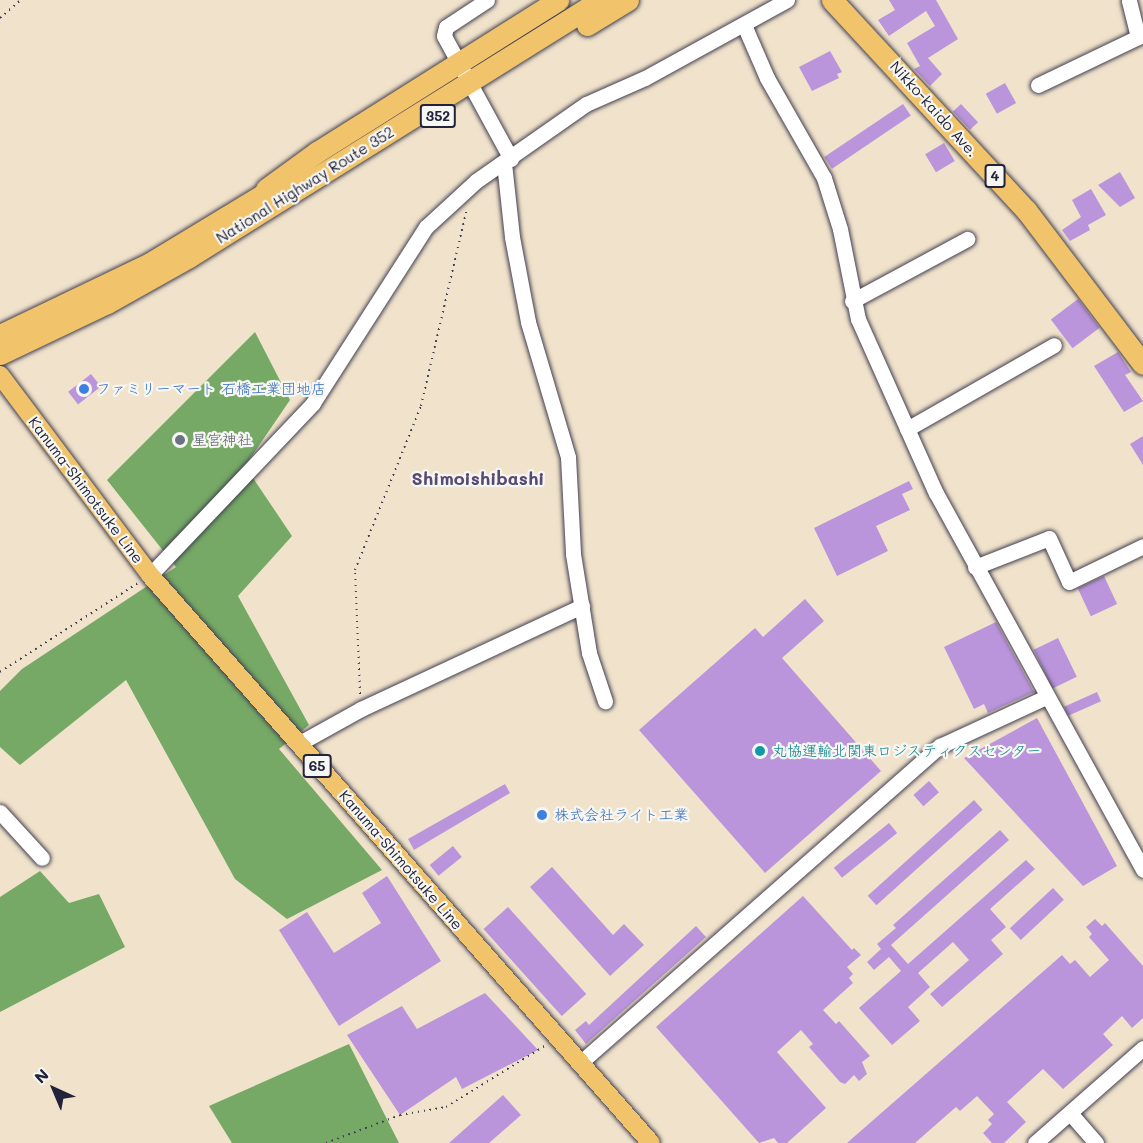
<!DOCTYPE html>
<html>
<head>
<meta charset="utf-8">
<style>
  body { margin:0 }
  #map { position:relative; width:1143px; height:1143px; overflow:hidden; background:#f1e3cb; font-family:Mali,"Klee One",sans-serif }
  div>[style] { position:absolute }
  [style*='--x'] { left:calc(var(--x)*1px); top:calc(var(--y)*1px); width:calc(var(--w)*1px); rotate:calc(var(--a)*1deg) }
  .forest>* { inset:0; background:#75a965 }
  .building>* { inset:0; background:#bb95dc; transform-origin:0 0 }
  .path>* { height:2px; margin-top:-1px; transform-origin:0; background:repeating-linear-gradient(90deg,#413f51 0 1.5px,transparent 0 6px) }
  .roads { filter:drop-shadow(0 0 2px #413f51) drop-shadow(0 0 2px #413f51) }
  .minor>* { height:15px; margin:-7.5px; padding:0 7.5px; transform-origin:7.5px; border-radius:7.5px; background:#fff }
  .major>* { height:18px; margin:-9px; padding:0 9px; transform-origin:9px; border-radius:9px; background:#f1c36a }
  .highway>* { height:21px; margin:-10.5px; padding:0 10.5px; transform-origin:10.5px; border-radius:10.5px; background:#f1c36a }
  .dots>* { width:16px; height:16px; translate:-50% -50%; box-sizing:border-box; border:3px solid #f6f6f2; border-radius:50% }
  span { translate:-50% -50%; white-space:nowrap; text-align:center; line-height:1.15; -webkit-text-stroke:4.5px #f6f6f2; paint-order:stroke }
  .shield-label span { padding:2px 4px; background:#f6f6f2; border:2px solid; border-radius:4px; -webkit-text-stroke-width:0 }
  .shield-label { font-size:14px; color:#22223b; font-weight:700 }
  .street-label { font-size:15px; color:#22223b }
  .shop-label { font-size:15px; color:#366cbe }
  .left { translate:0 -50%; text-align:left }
  .worship-label { font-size:15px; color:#5b616d }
  .culture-label { font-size:15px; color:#0d838f }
  .quarter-label { font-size:18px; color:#584a73; font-weight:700 }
  .north { position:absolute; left:24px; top:1059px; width:60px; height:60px; -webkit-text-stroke:4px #f6f6f2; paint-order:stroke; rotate:316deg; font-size:16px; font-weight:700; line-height:24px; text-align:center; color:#22223b }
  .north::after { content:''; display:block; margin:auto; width:21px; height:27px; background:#22223b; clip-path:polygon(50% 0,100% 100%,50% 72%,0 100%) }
</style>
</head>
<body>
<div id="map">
  <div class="forest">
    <div style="clip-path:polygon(255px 332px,290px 400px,245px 466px,292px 536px,238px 596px,309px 725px,279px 749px,382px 870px,287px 919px,235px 879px,126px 680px,20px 765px,0 747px,0 691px,22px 669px,176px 567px,107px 480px)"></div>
    <div style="clip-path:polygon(40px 871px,69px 903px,99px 894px,125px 947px,0 1012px,0 897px)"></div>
    <div style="clip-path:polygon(349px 1044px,399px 1143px,232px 1143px,209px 1106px)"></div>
  </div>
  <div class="building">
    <div style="clip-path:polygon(889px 0,936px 0,958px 39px,928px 58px,942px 74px,930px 86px,914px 69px,920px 66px,907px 43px,935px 26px,926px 11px,889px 36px,878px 20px,895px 10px)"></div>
    <div style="clip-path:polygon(830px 51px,842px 72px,837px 74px,839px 78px,812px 91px,799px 67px)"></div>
    <div style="left:1005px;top:83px;width:23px;height:22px;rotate:61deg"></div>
    <div style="left:903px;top:104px;width:14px;height:95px;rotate:56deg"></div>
    <div style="left:961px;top:104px;width:25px;height:11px;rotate:47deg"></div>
    <div style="left:944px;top:143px;width:21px;height:22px;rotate:59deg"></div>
    <div style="clip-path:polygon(1120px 172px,1135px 198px,1120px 207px,1098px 185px)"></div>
    <div style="clip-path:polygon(1091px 189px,1106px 215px,1088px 225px,1090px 230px,1070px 241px,1062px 230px,1081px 217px,1072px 200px)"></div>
    <div style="left:1078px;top:299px;width:36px;height:34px;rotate:53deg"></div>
    <div style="clip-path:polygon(1118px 352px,1131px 372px,1125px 375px,1143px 401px,1124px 412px,1094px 366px)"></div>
    <div style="left:91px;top:374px;width:16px;height:29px;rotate:52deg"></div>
    <div style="clip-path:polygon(1143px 436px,1143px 465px,1130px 444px)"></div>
    <div style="clip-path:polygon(909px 481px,913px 489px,902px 494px,910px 510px,876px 526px,888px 551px,837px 576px,814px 528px)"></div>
    <div style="left:1104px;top:576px;width:31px;height:29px;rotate:65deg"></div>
    <div style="clip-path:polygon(805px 599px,824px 621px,782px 658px,881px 771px,765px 873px,639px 730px,755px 628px,763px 637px)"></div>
    <div style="clip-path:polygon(996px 622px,1034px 692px,988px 713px,984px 704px,974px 709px,944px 647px)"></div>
    <div style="left:1058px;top:638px;width:43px;height:27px;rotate:64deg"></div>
    <div style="left:1097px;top:692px;width:10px;height:36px;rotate:66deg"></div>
    <div style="clip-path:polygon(1037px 718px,1117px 866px,1083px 886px,964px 758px)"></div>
    <div style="left:929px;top:781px;width:15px;height:21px;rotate:48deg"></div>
    <div style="clip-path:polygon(505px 784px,510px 793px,414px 850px,408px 839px)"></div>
    <div style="left:974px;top:800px;width:13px;height:143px;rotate:48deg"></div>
    <div style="left:889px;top:823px;width:13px;height:71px;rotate:51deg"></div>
    <div style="clip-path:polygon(1000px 830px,1009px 840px,891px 945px,908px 964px,1026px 860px,1035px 869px,990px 909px,1006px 927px,991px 940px,1003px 954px,942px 1007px,930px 994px,969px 960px,953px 942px,918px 973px,930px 987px,908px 1007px,920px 1021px,892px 1045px,859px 1008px,901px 971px,889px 957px,874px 970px,867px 962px,881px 949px,877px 944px,896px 928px,893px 925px)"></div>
    <div style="left:453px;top:846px;width:14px;height:30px;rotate:51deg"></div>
    <div style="clip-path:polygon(552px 867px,613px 935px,624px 924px,644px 945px,610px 976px,530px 887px)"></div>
    <div style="clip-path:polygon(387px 876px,441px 961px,339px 1026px,279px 930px,307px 912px,334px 953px,381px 923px,362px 893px)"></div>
    <div style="left:1053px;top:888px;width:16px;height:59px;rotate:47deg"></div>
    <div style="clip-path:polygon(803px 896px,852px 950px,854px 948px,861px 955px,847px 967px,853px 974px,849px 978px,853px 983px,823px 1010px,836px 1024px,839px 1021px,870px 1056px,862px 1062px,867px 1074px,859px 1081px,854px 1075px,845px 1084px,840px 1082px,809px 1047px,813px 1044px,801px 1030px,777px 1052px,826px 1108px,787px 1143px,778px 1143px,774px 1138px,759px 1143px,656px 1027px)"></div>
    <div style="left:508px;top:907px;width:117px;height:33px;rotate:48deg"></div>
    <div style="clip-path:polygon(1095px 919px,1102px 926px,1105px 923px,1143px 966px,1143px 1018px,1132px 1028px,1122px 1016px,1103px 1034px,1113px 1045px,1063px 1089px,1043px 1069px,1007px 1102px,1026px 1122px,1004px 1143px,992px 1143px,983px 1133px,992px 1124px,988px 1120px,994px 1114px,977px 1096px,960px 1111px,956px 1107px,915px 1143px,847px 1143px,1062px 955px,1070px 964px,1075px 960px,1090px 977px,1109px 960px,1089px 937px,1092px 934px,1086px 927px)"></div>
    <div style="clip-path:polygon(696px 926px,706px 937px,586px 1044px,575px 1030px,586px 1021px,589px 1025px)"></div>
    <div style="clip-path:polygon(485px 993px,538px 1050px,462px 1089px,456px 1077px,400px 1115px,347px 1035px,402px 1006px,417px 1029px)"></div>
    <div style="clip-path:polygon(503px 1095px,521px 1115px,489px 1143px,449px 1143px)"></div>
  </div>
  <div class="path">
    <div style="--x:0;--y:18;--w:28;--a:-41"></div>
    <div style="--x:0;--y:672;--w:164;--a:-32.8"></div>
    <div style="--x:360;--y:694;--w:124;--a:-92.3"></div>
    <div style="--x:355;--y:570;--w:177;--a:-68.1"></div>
    <div style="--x:421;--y:406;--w:203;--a:-76.9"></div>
    <div style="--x:326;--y:1143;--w:79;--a:-20.7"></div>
    <div style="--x:400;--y:1115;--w:47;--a:-9.9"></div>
    <div style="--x:446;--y:1107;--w:118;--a:-31.8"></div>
  </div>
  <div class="roads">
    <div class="minor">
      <div style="--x:487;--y:0;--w:49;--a:146.6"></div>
      <div style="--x:446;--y:27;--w:9;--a:103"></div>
      <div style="--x:444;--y:36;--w:140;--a:61.4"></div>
      <div style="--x:744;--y:25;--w:58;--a:66.5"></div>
      <div style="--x:767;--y:78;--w:115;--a:60.3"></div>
      <div style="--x:824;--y:178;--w:53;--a:72.6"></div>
      <div style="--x:840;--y:229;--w:92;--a:78.7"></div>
      <div style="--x:858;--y:319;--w:191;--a:65.9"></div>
      <div style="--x:936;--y:493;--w:430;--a:61.2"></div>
      <div style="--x:1038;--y:85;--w:111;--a:-25.6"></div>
      <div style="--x:1138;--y:37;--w:38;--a:-104"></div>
      <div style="--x:504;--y:163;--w:74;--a:83.8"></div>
      <div style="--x:512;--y:237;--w:86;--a:79.3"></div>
      <div style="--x:528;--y:322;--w:141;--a:73.5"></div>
      <div style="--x:568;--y:457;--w:97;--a:87"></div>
      <div style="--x:573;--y:554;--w:100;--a:80.8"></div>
      <div style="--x:589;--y:653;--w:51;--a:71.6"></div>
      <div style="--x:852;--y:301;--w:131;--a:-28.3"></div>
      <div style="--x:907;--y:429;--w:169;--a:-29.7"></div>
      <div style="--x:975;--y:567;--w:79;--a:-21.4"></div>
      <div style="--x:1049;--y:538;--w:48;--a:65.6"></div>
      <div style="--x:1069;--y:582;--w:82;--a:-25.9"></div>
      <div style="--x:150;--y:575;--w:237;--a:-46.5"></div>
      <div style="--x:313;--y:403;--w:209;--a:-57.3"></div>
      <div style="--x:426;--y:227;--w:68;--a:-42.6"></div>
      <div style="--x:476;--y:181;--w:134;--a:-35"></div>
      <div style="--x:586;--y:104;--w:64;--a:-23.8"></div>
      <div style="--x:645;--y:78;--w:162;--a:-28.8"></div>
      <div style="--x:298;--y:744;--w:72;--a:-29.1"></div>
      <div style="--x:361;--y:709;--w:244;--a:-25"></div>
      <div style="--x:0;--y:812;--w:62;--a:47.6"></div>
      <div style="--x:580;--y:1063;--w:480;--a:-41.4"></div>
      <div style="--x:940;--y:746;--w:117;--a:-24.8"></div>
      <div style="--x:1070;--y:1113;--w:40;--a:49"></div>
      <div style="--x:1035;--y:1143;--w:144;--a:-41.3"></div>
    </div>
    <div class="major">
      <div style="--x:0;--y:375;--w:250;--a:53.1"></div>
      <div style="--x:150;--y:575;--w:757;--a:48.59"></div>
    </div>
    <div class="highway">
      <div style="--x:832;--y:0;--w:286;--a:47.3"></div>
      <div style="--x:1026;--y:210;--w:193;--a:52.8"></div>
      <div style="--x:587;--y:25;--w:48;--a:-31.4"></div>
      <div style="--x:266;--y:189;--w:63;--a:-36"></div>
      <div style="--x:317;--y:152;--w:285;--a:-32.2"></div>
      <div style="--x:0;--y:335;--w:166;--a:-25.6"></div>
      <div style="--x:150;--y:263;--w:151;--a:-31.2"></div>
      <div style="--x:0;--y:354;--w:119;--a:-25.5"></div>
      <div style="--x:107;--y:303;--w:94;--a:-29.3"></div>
      <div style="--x:189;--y:257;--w:486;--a:-32"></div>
    </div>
  </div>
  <div class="dots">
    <div style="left:84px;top:389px;background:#3f7fe0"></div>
    <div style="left:180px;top:440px;background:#6b7280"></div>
    <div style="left:760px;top:751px;background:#0f9aa8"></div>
    <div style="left:542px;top:815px;background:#3f7fe0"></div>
  </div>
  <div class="shield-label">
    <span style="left:438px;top:116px">352</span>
    <span style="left:995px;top:176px">4</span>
    <span style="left:317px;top:766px">65</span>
  </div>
  <div class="street-label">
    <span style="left:934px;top:109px;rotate:48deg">Nikko-kaido Ave.</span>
    <span style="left:305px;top:185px;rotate:-32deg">National Highway Route 352</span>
    <span style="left:86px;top:490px;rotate:53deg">Kanuma-Shimotsuke Line</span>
    <span style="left:401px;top:860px;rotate:49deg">Kanuma-Shimotsuke Line</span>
  </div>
  <div class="shop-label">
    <span class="left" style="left:96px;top:389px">ファミリーマート 石橋工業団地店</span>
    <span class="left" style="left:554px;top:815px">株式会社ライト工業</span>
  </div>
  <div class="worship-label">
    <span class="left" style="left:192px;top:440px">星宮神社</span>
  </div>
  <div class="culture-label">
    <span class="left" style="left:772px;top:751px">丸協運輸北関東ロジスティクスセンター</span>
  </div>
  <div class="quarter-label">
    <span style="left:478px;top:478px">Shimoishibashi</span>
  </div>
  <div class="north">N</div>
</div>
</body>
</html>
